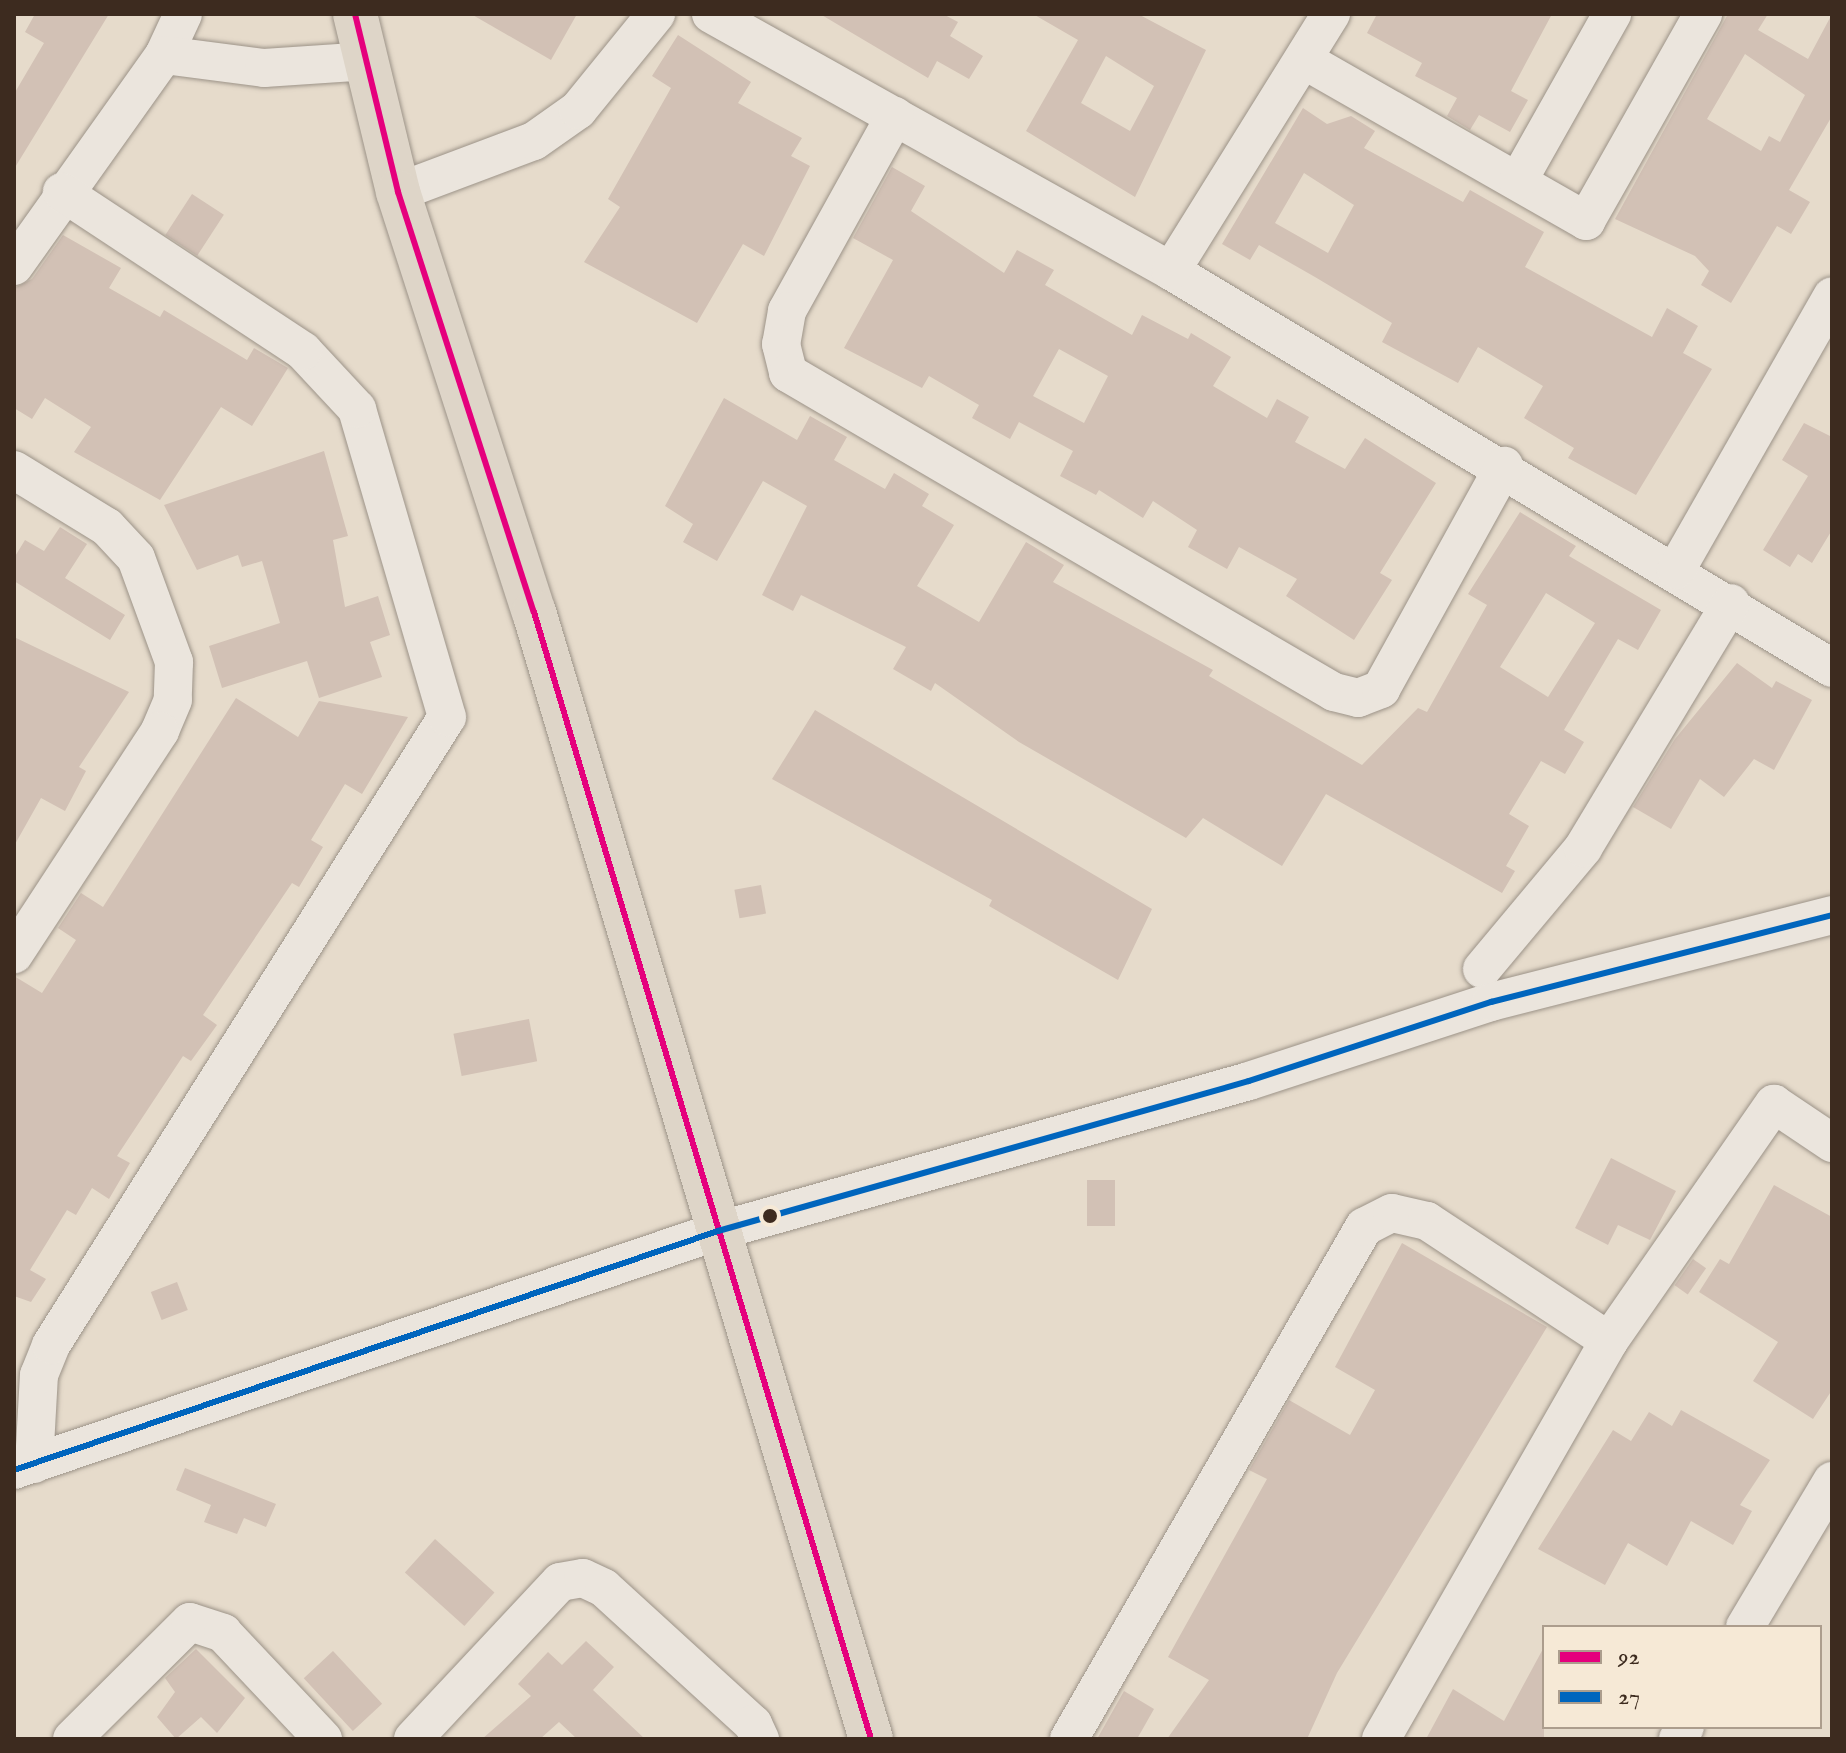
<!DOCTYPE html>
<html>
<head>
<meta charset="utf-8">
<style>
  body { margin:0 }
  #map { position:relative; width:1846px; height:1753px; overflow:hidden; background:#e6dbcb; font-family:"IM FELL English",serif }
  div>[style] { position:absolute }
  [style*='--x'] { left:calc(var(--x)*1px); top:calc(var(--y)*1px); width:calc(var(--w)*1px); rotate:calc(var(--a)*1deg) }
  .building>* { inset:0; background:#d2c1b5; transform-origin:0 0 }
  .roads { filter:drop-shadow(0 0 2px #9c9388) drop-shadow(0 0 2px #9c9388) }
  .minor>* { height:38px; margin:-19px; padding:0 19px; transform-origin:19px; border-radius:19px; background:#ebe5dd }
  .major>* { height:44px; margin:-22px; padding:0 22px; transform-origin:22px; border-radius:22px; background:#ded5c8 }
  .bus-1>* { height:6px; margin:-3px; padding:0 3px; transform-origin:3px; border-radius:3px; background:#e5007d }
  .bus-2>* { height:6px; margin:-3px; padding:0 3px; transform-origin:3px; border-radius:3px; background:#0065bd }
  .dots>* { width:22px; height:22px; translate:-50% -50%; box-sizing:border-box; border:4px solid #f6e9d6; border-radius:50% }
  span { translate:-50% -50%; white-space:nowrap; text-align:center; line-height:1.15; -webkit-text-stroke:6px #f6e9d6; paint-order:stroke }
  .frame { position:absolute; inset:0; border:16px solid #3d2b1f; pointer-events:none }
  .legend { position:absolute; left:1542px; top:1625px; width:280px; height:104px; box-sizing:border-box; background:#f6e9d6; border:2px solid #ac9d8d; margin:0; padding:10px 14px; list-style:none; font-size:24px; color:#3d2b1f }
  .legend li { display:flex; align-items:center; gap:16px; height:40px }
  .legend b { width:40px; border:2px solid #ac9d8d }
</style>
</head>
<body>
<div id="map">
  <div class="building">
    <div style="clip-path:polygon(35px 14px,109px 14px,14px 169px,14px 94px,44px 43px,25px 32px)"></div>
    <div style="clip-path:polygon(471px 14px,577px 14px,551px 60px)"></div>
    <div style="clip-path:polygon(820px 14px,943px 14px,958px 22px,950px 36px,983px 56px,969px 79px,937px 61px,928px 78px)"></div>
    <div style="clip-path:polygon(evenodd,1033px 14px,1138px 14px,1206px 50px,1135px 197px,1026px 131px,1078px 40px,1033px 14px,1106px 56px,1154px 86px,1130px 131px,1081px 103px,1106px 56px)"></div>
    <div style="clip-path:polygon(1377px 14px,1552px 14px,1511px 91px,1528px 100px,1510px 132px,1479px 115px,1470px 130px,1447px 116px,1457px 98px,1415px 76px,1422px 63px,1367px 33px)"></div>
    <div style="clip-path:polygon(evenodd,1728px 14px,1768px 14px,1758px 30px,1808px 59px,1832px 14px,1832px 116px,1789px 190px,1810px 202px,1791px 234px,1777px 226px,1731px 303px,1701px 285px,1709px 271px,1695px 256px,1615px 219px,1728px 14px,1745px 54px,1805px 95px,1780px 142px,1769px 136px,1761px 151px,1707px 119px,1745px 54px)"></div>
    <div style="clip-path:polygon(678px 35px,751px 82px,738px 103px,802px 138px,791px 156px,810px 166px,764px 256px,743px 244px,697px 323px,584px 262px,620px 207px,608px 199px,671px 88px,652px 76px)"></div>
    <div style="clip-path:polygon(evenodd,1303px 108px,1327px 124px,1351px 116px,1375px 131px,1364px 148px,1463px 202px,1470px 190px,1544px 232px,1525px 267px,1652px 337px,1667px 308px,1698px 326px,1683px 353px,1712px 369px,1636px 495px,1568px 458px,1574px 448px,1524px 418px,1543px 386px,1478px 347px,1458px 383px,1382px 342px,1392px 323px,1315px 277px,1259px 245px,1250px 260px,1222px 244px,1303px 108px,1304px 173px,1354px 205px,1328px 253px,1275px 223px,1304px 173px)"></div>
    <div style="clip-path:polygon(evenodd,892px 167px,925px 186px,911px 211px,1004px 273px,1017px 250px,1054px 270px,1045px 285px,1132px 335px,1142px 315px,1188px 339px,1191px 333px,1231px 357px,1213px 386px,1267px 418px,1277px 399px,1309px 417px,1295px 442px,1345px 469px,1365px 438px,1436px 483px,1380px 573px,1392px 580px,1354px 640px,1286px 596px,1297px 579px,1239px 547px,1227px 569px,1188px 547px,1197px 530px,1153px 501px,1143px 518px,1099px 490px,1096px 495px,1060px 476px,1073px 451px,1019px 422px,1010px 439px,972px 418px,979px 405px,929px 376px,922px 388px,844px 348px,893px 260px,853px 238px,892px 167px,1059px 349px,1108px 376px,1084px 423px,1033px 396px,1059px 349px)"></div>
    <div style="left:192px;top:194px;width:38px;height:49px;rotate:33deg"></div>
    <div style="clip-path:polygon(63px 235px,121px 268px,109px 288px,160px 317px,164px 310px,247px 360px,254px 348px,288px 368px,252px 426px,221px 407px,160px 500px,74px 452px,91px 427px,45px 398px,32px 419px,14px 408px,14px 288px,32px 279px)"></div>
    <div style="clip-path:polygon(evenodd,724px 398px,797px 440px,810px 416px,847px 437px,834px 460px,885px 489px,894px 473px,929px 494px,922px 506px,954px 525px,917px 586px,979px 622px,1026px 542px,1064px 565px,1053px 582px,1213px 670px,1209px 676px,1362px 765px,1418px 708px,1427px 712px,1487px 605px,1468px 594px,1520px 512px,1576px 546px,1569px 556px,1661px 610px,1638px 650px,1618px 639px,1564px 730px,1584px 742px,1565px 774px,1541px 761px,1509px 814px,1529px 826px,1506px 866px,1515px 871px,1502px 893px,1326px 794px,1282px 866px,1203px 818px,1186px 838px,1019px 742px,935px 683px,931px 691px,893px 669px,906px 647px,801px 595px,793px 611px,762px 595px,807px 506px,763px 481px,717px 561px,683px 542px,693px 524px,665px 506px,724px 398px,1546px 593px,1595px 623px,1548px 697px,1500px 667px,1546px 593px)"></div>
    <div style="clip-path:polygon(1804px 423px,1832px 437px,1832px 530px,1812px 563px,1798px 554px,1790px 567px,1763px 550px,1808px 476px,1782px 460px)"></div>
    <div style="clip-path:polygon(324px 451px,348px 536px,333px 540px,345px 607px,378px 596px,390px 635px,370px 642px,382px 677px,319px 698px,307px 661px,222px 688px,209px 646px,280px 623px,262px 561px,242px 567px,238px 555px,197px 570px,164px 505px)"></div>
    <div style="clip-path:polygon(60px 527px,87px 544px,65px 578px,125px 615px,110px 640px,14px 581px,14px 558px,25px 540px,44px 551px)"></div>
    <div style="clip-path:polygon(14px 637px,129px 692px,79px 767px,86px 771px,65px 811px,41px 798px,14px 846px)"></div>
    <div style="clip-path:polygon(1737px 663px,1772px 688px,1776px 681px,1812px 700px,1774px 770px,1754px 759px,1724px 797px,1700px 779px,1671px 829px,1633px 807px,1675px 739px)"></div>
    <div style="clip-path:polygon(236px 698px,298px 737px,319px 701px,408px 717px,362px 794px,345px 784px,311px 840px,323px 847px,299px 887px,292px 883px,203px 1015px,217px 1025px,191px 1061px,183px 1056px,117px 1156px,130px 1163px,109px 1199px,92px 1188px,76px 1215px,67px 1210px,30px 1270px,46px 1279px,31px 1302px,14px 1296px,14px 976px,42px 993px,76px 940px,58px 928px,81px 893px,103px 907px)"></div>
    <div style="clip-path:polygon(815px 710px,1152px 909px,1118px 980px,989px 906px,992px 900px,772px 779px)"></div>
    <div style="left:761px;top:885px;width:29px;height:27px;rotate:80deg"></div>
    <div style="left:529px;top:1019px;width:43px;height:77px;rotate:79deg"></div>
    <div style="clip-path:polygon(1611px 1158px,1676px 1191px,1650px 1240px,1618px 1225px,1608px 1245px,1575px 1228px)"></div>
    <div style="left:1087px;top:1180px;width:28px;height:46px"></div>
    <div style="clip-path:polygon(1774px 1185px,1832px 1217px,1832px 1390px,1813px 1419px,1753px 1381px,1778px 1342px,1699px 1292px,1720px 1259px,1729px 1264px)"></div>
    <div style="clip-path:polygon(1402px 1243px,1547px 1327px,1337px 1673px,1307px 1739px,1167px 1739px,1209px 1680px,1168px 1657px,1267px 1479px,1249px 1470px,1289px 1400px,1350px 1435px,1375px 1390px,1335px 1367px)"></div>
    <div style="left:1693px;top:1259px;width:16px;height:32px;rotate:35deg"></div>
    <div style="left:177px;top:1282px;width:30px;height:28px;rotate:69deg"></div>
    <div style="clip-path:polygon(1681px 1410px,1770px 1460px,1740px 1505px,1752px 1511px,1733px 1545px,1691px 1521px,1667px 1566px,1628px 1543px,1605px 1585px,1538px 1549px,1613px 1430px,1631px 1441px,1649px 1412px,1672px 1426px)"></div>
    <div style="clip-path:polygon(185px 1468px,276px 1504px,266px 1527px,244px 1518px,237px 1534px,204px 1522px,211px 1505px,176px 1490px)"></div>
    <div style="left:435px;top:1539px;width:80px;height:45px;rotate:42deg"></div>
    <div style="clip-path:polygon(586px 1641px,614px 1667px,593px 1690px,645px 1739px,577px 1739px,559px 1722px,540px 1739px,482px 1739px,531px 1696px,518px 1684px,548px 1652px,562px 1665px)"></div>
    <div style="clip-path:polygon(1544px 1647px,1544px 1739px,1426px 1739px,1453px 1689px,1504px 1721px)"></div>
    <div style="clip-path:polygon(196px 1649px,245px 1698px,217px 1733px,201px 1717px,176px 1739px,157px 1717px,175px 1692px,165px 1678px)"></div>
    <div style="left:333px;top:1651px;width:72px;height:40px;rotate:47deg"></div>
    <div style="clip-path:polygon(1124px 1691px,1154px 1709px,1137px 1739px,1097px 1739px)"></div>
  </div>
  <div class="roads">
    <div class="minor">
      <div style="--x:711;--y:14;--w:527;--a:29.19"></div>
      <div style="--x:1171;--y:271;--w:771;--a:30.99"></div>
      <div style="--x:164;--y:55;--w:45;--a:-65.1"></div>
      <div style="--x:1304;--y:60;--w:325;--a:29.7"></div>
      <div style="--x:1586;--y:221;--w:238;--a:-60.5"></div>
      <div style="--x:895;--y:116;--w:223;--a:119"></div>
      <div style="--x:787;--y:311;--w:34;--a:100"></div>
      <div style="--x:781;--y:344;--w:30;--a:76"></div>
      <div style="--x:788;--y:373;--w:632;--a:30.3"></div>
      <div style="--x:1334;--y:692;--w:25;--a:14"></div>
      <div style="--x:1358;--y:698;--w:25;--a:-21"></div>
      <div style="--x:1381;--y:689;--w:255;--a:-61.1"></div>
      <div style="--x:1518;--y:181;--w:192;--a:-60.6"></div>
      <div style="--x:398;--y:192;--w:145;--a:-20.6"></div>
      <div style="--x:534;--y:141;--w:54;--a:-35.2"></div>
      <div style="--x:578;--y:110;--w:124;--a:-50.9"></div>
      <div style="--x:14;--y:266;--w:259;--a:-54.6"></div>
      <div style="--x:164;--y:55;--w:101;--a:7.4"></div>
      <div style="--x:264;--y:68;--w:105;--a:-3.8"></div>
      <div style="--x:1171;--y:271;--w:303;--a:-58.1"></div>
      <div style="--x:14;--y:470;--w:109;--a:31.5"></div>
      <div style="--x:107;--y:527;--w:42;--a:46.9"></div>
      <div style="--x:136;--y:558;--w:111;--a:69.9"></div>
      <div style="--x:174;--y:662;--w:38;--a:92"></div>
      <div style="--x:173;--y:700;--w:34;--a:113"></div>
      <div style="--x:160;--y:731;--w:267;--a:123.2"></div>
      <div style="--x:1676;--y:570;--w:315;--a:-60.3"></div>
      <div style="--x:1482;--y:969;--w:158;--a:-50.1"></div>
      <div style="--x:1583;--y:848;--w:286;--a:-58.9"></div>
      <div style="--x:34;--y:1464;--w:89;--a:-86.8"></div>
      <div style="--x:39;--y:1375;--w:32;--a:-68"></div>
      <div style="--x:51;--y:1345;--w:742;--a:-57.77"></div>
      <div style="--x:447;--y:717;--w:321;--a:-106.3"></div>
      <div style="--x:357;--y:409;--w:79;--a:-133"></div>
      <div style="--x:303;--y:351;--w:289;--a:-146.6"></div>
      <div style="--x:14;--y:1470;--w:743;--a:-18.75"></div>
      <div style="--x:718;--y:1231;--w:552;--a:-15.77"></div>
      <div style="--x:1249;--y:1081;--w:255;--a:-18.1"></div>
      <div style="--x:1491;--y:1002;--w:352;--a:-14.3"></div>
      <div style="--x:1745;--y:1627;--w:170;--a:-59.2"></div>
      <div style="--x:72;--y:1739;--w:166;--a:-44.8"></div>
      <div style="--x:190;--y:1622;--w:35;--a:18"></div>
      <div style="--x:223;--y:1633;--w:146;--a:46.7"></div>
      <div style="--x:413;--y:1739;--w:215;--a:-46.9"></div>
      <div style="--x:560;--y:1582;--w:23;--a:-10"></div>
      <div style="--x:583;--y:1578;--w:23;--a:25"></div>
      <div style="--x:604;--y:1588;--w:202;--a:42.4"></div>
      <div style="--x:753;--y:1724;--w:17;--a:65"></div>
      <div style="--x:1069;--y:1739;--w:591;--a:-60.05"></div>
      <div style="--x:1364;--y:1227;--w:31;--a:-27"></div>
      <div style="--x:1392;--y:1213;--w:36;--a:13"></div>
      <div style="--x:1427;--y:1221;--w:218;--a:33.4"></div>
      <div style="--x:1381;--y:1739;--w:459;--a:-60.2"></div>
      <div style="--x:1609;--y:1341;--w:289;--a:-55.2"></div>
      <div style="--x:1774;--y:1104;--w:70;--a:33.9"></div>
      <div style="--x:1678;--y:1739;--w:14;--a:-60"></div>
    </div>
    <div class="major">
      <div style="--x:355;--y:14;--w:183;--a:76.4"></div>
      <div style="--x:398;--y:192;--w:441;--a:72.1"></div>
      <div style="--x:534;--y:612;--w:1176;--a:73.35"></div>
    </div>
  </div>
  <div class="bus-1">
    <div style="--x:355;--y:14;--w:183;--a:76.4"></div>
    <div style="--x:398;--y:192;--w:441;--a:72.1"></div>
    <div style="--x:534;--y:612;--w:1176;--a:73.35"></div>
  </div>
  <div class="bus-2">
    <div style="--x:14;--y:1470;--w:743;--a:-18.75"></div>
    <div style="--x:718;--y:1231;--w:552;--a:-15.77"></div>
    <div style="--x:1249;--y:1081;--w:255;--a:-18.1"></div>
    <div style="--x:1491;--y:1002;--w:352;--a:-14.3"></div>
  </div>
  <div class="dots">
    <div style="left:770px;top:1216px;background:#3d2b1f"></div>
  </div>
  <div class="frame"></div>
  <ul class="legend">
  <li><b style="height:10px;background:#e5007d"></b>92</li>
  <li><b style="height:10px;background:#0065bd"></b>27</li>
  </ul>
</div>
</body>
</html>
